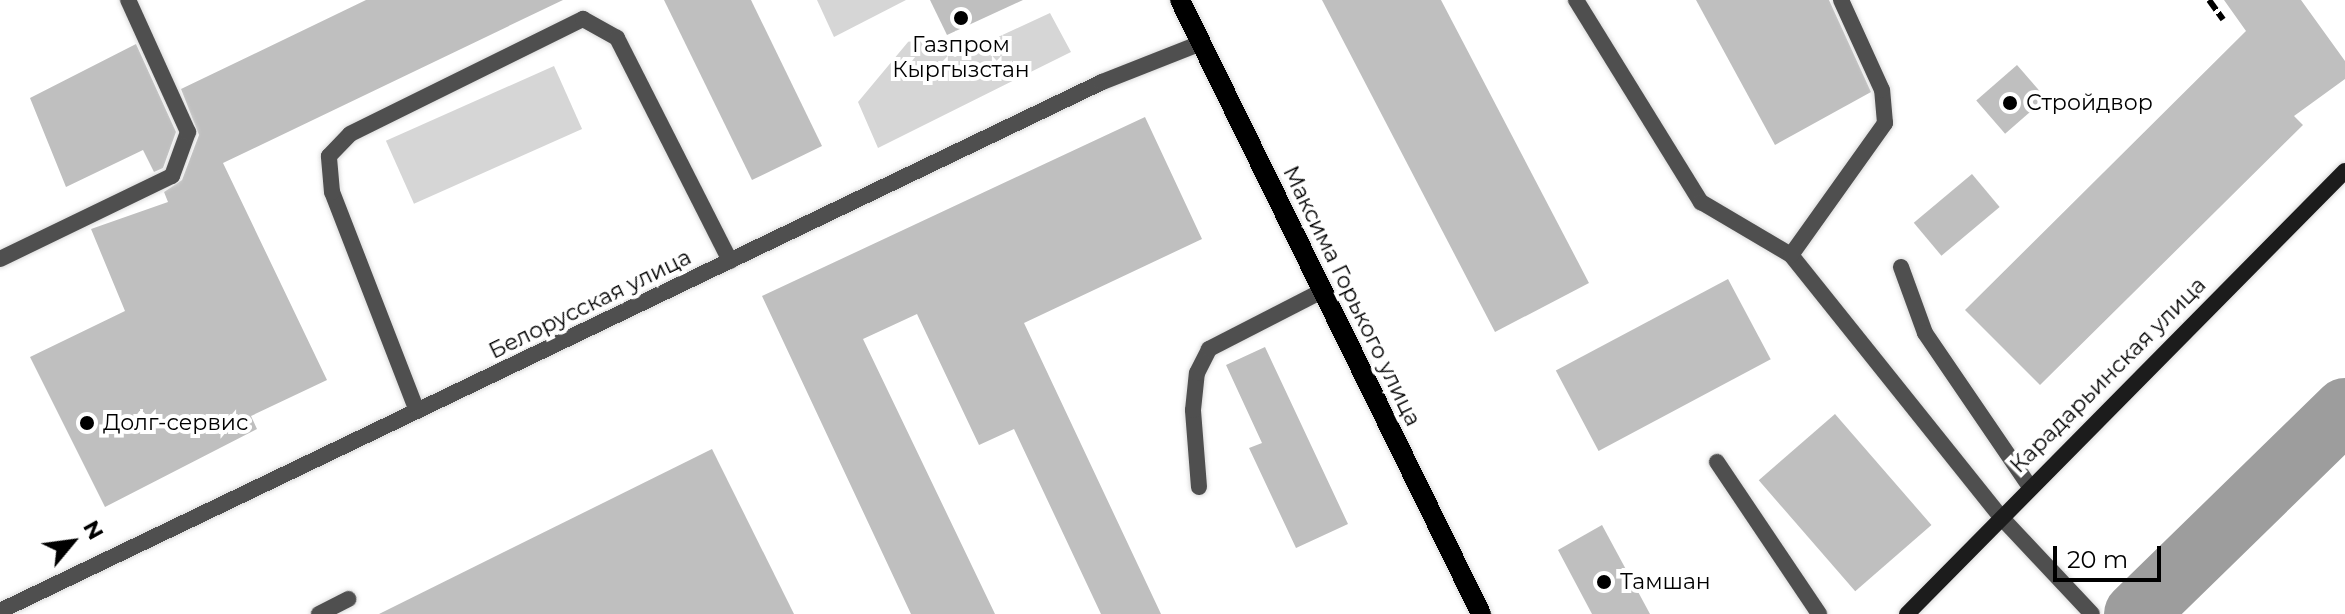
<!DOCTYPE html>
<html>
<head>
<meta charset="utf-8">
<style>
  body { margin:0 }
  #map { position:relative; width:2345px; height:614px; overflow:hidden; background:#fff; font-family:Montserrat,sans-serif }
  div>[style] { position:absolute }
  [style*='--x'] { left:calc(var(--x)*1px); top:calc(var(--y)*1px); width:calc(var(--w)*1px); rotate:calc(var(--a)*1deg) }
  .green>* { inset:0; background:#d6d6d6; transform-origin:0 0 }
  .river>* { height:64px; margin:-32px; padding:0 32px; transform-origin:32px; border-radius:32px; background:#9d9d9d }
  .building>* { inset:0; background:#bfbfbf; transform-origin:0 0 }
  .roads { filter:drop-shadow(0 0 2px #dbdbdb) drop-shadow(0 0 2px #dbdbdb) }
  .lane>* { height:16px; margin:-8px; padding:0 8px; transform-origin:8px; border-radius:8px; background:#4f4f4f }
  .street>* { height:16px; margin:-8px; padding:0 8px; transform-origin:8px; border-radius:8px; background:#4f4f4f }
  .secondary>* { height:16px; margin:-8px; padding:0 8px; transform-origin:8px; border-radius:8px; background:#1c1c1c }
  .primary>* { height:20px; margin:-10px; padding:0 10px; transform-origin:10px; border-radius:10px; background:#000 }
  .rail>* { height:6px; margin-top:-3px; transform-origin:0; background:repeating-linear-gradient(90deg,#000 0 12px,transparent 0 16px) }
  .dots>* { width:22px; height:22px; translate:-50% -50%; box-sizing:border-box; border:4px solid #fff; border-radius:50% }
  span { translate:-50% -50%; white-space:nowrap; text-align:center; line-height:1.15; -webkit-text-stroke:8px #fff; paint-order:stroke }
  .poi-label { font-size:22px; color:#000 }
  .left { translate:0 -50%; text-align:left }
  .street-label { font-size:22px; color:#000 }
  .north { position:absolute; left:32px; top:502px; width:80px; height:80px; -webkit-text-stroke:6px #fff; paint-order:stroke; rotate:61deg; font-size:22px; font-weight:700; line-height:32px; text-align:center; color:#000 }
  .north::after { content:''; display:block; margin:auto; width:28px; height:36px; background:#000; clip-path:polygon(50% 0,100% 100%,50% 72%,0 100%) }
  .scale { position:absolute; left:2053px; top:546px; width:108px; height:36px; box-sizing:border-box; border:4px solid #000; border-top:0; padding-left:10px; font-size:24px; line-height:28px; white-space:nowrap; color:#000; -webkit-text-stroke:6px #fff; paint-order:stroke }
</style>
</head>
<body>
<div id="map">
  <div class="green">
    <div style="clip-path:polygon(817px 0,906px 0,834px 37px)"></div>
    <div style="clip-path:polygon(1050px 13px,1071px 52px,878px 148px,858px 102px,913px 36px,955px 57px)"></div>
    <div style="left:554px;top:66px;width:69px;height:184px;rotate:66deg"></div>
  </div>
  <div class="river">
    <div style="--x:2136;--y:614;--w:292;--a:-44.3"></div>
  </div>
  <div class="building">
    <div style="clip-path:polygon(366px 0,563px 0,223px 163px,327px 380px,251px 416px,257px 429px,105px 507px,30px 357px,125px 311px,91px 229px,168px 202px,164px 192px,182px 180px,199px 135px,181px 89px)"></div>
    <div style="clip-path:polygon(664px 0,751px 0,822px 146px,752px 180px)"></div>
    <div style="clip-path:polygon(930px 0,1023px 0,947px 35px)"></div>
    <div style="clip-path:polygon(1322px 0,1441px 0,1589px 283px,1495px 332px)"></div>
    <div style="clip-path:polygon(1696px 0,1829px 0,1871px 92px,1775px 145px)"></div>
    <div style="clip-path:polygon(2224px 0,2301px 0,2345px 61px,2345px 79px,2294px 116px,2303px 125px,2040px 385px,1965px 310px,2246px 31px)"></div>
    <div style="clip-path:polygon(136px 44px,176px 132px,163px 168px,154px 172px,143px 150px,66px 187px,30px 98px)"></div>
    <div style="left:2017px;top:65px;width:44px;height:54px;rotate:49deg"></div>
    <div style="clip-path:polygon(1145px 117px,1202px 239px,1024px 323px,1161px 614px,1101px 614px,1014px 429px,979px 445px,917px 314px,863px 339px,995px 614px,911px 614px,762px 296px)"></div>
    <div style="left:1972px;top:174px;width:43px;height:76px;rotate:50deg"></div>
    <div style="left:1728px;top:279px;width:91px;height:195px;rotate:62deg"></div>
    <div style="clip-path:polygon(1265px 347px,1348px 524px,1296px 548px,1249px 448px,1262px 443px,1226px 365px)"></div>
    <div style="left:1835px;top:414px;width:147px;height:101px;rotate:49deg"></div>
    <div style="clip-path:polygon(712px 449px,794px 614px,379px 614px)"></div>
    <div style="clip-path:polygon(1602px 525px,1650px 614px,1592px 614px,1558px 550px)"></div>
  </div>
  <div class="roads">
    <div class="lane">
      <div style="--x:1576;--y:0;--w:238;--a:58.3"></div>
      <div style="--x:1701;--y:202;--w:104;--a:30.5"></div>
      <div style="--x:1791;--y:255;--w:334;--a:51.3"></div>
      <div style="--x:2000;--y:516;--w:134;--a:46.8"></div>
      <div style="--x:1791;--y:255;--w:162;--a:-54.5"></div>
      <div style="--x:1885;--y:123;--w:33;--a:-95"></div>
      <div style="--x:1882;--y:90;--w:99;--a:-114.5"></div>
      <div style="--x:1901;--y:267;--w:70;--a:70"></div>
      <div style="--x:1925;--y:333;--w:183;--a:55.7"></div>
      <div style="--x:417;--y:411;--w:235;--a:-111.2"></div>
      <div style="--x:332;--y:192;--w:36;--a:-95"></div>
      <div style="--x:329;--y:156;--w:30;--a:-46"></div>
      <div style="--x:350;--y:134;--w:260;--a:-26.3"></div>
      <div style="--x:583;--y:19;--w:39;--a:29"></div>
      <div style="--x:617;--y:38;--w:250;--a:63.1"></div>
      <div style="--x:1717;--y:462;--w:183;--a:56.1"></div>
      <div style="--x:1199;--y:487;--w:77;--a:-94.5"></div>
      <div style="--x:1193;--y:410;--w:37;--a:-84"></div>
      <div style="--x:1197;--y:373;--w:27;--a:-63"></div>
      <div style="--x:1209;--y:349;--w:127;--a:-27.2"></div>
      <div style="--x:319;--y:614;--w:33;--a:-27"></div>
    </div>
    <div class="street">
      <div style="--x:0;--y:259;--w:191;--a:-25.8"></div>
      <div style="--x:172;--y:176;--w:47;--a:-70"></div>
      <div style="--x:188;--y:132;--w:145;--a:-114.4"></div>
      <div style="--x:0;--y:611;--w:1222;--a:-25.64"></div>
      <div style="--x:1102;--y:82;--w:106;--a:-21.5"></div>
    </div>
    <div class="secondary">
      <div style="--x:1907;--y:614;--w:623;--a:-45.33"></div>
    </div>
    <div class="primary">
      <div style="--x:1180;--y:0;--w:684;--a:63.88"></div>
    </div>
  </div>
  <div class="rail">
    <div style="--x:2209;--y:0;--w:24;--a:54"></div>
  </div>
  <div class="dots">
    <div style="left:961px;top:18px;background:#000"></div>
    <div style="left:2010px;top:103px;background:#000"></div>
    <div style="left:87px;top:423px;background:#000"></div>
    <div style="left:1604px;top:582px;background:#000"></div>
  </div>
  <div class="poi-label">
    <span style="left:961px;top:57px">Газпром<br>Кыргызстан</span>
    <span class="left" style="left:2026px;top:103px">Стройдвор</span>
    <span class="left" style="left:103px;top:423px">Долг-сервис</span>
    <span class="left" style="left:1620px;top:582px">Тамшан</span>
  </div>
  <div class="street-label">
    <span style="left:1352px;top:296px;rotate:64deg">Максима Горького улица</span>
    <span style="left:590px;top:304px;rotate:-26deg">Белорусская улица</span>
    <span style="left:2108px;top:375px;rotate:-45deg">Карадарьинская улица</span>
  </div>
  <div class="north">N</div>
  <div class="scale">20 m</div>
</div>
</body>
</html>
